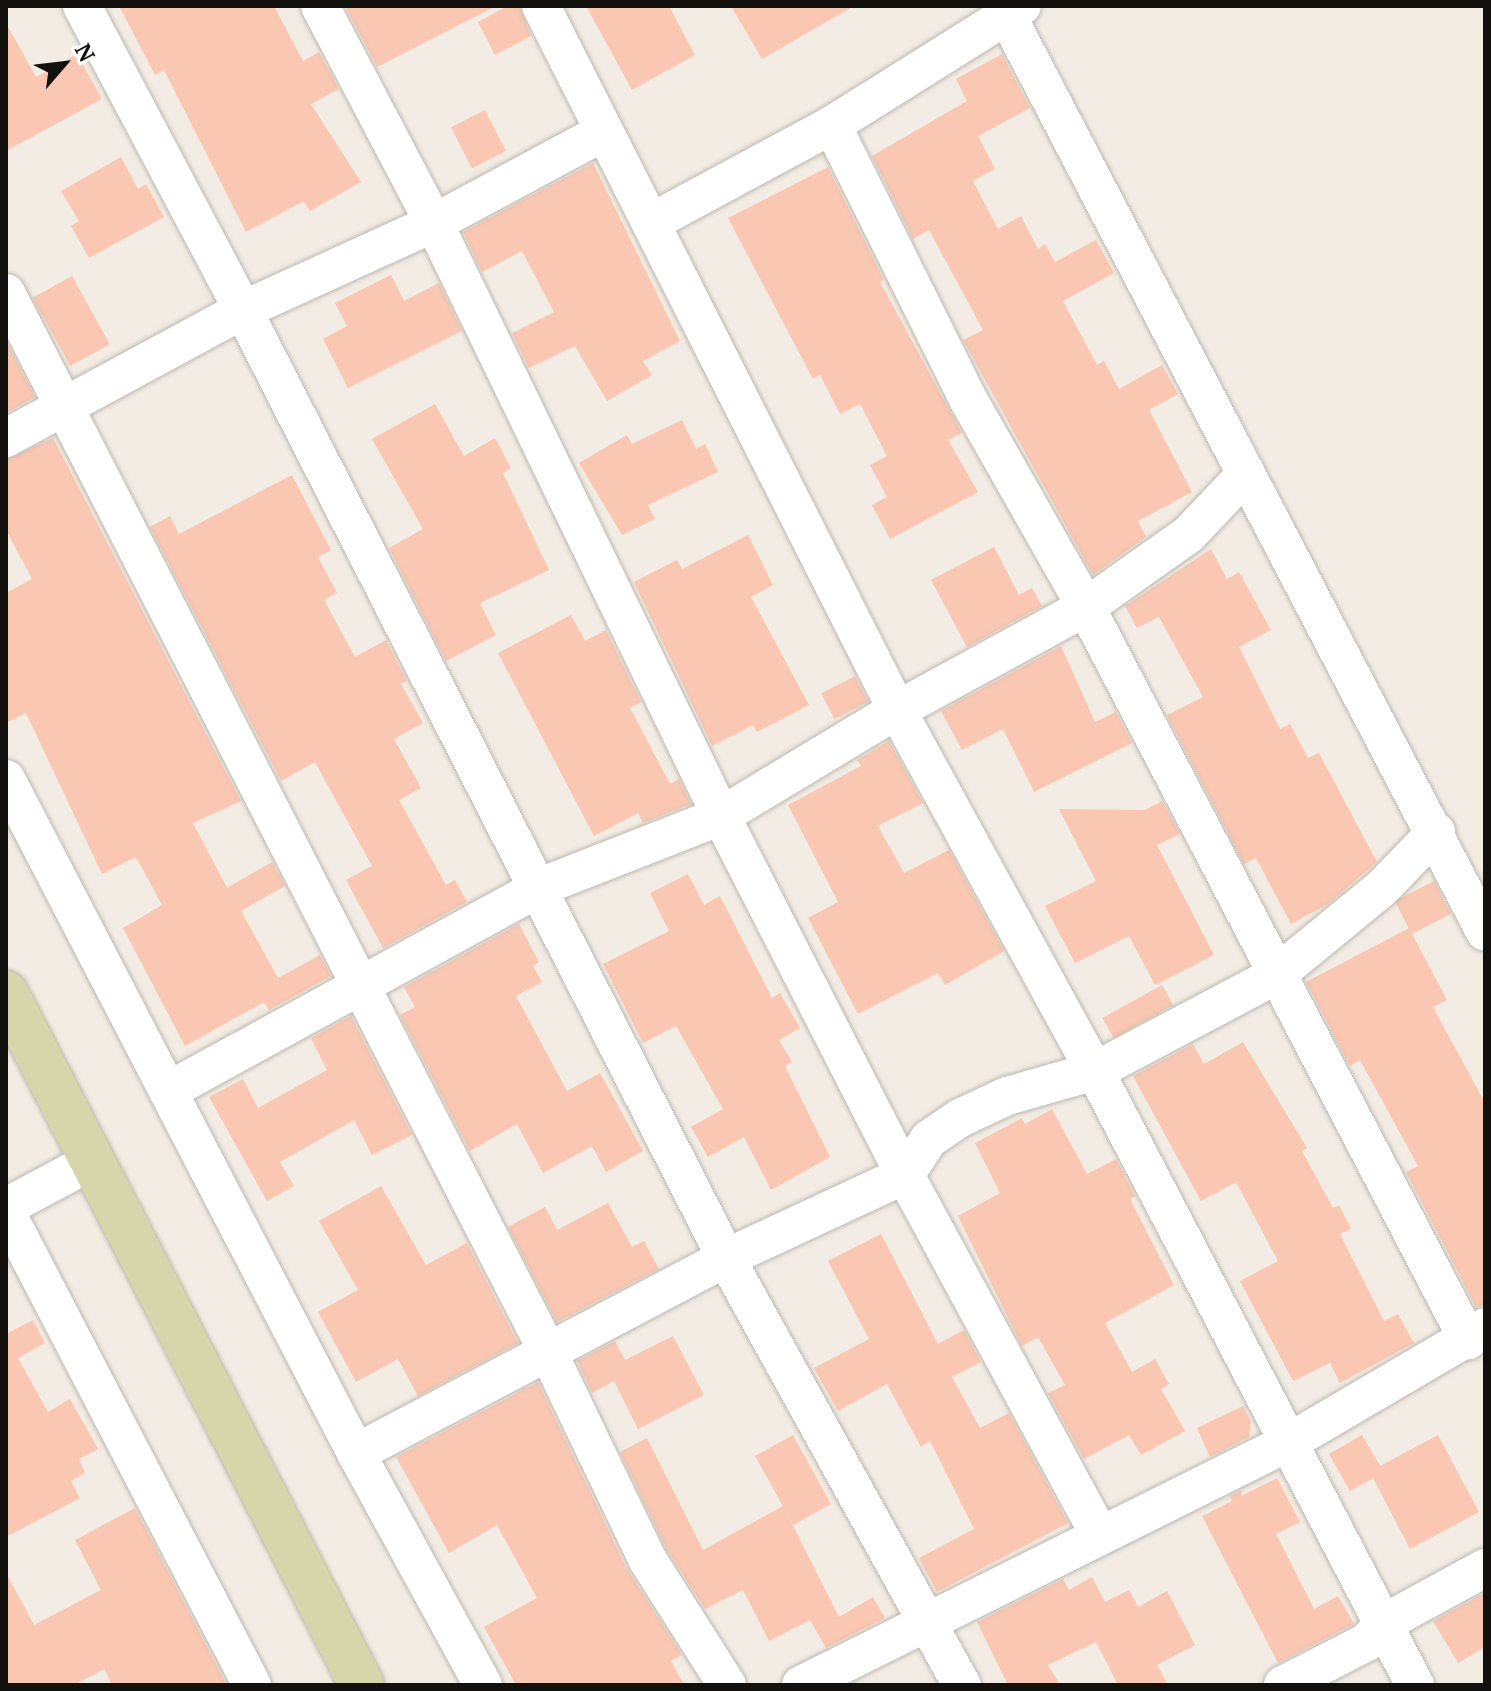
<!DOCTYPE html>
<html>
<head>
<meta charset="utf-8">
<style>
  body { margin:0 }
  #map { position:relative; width:1491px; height:1691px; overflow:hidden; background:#f2ece4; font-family:"PT Serif",serif }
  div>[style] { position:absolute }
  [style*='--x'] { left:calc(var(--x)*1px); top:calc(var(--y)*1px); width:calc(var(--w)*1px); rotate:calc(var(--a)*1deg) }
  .building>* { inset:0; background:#f9c7b2; transform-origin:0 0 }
  .roads { filter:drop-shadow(0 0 2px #bcb7af) drop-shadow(0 0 2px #bcb7af) }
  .minor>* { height:38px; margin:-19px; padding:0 19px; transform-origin:19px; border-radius:19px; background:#fff }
  .primary>* { height:44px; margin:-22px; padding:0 22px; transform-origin:22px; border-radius:22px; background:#d7d6ab }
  span { translate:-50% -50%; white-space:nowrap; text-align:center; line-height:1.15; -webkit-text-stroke:7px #fff; paint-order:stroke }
  .frame { position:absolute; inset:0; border:8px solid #13110e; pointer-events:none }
  .north { position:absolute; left:24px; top:24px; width:80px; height:80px; -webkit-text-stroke:6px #fff; paint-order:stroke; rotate:62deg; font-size:22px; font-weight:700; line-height:32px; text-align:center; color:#13110e }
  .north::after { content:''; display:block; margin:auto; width:28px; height:36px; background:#13110e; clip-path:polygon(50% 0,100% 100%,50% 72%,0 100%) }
</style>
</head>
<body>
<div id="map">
  <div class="building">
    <div style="clip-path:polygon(119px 6px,274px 6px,303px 61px,319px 52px,339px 89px,311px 104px,361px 182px,310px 211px,304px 201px,246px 232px,164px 70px,155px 75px)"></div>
    <div style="clip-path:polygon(345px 6px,496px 6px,377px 67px)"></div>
    <div style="clip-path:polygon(508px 6px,519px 6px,531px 36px,495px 55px,478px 22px)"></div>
    <div style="clip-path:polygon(586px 6px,669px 6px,695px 55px,632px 90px)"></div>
    <div style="clip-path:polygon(731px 6px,854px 6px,762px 59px)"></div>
    <div style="clip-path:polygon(6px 23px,36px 77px,77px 54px,102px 99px,6px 151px)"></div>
    <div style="clip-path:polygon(1002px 54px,1030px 108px,978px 136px,995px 169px,973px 181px,998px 229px,1021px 216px,1038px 249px,1045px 244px,1055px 262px,1096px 240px,1114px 273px,1063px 301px,1097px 365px,1104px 361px,1119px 389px,1162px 365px,1178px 394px,1149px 410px,1192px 492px,1138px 521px,1146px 537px,1093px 575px,963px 340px,983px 330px,929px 230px,913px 239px,872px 156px,967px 101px,956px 79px)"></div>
    <div style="left:485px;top:110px;width:46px;height:38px;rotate:63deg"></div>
    <div style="clip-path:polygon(121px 157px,138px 189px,146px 184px,164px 217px,89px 258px,71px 226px,79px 221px,61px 191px)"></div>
    <div style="clip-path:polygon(593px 163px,680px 341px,643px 361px,652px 375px,607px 401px,575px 346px,529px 368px,512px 333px,554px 312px,522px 251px,482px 272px,463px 232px)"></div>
    <div style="clip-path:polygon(828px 167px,884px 280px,880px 282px,962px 433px,948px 440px,978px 492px,890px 539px,872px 505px,887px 497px,870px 465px,887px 456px,860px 404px,840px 414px,820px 375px,813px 379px,728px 218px)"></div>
    <div style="clip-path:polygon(391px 275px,404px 301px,439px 283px,462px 331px,348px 388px,323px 339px,347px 326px,335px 303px)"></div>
    <div style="left:72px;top:276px;width:78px;height:45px;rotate:61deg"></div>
    <div style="clip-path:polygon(6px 341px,35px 397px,6px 413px)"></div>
    <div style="clip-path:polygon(435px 404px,464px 456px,495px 438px,511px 468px,503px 473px,549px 570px,480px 603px,496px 635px,446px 661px,389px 548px,423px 529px,372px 439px)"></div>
    <div style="clip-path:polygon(682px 420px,696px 449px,705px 444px,718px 472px,648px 505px,655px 519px,622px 535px,579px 463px,627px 435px,632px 444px)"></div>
    <div style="clip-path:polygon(53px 438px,241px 801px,193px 823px,227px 888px,272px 862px,282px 880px,285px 886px,241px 911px,278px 978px,320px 955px,331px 976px,269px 1010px,264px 1002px,185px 1046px,123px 928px,162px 905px,136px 857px,102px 874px,26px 713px,6px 723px,6px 593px,32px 579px,6px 530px,6px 460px)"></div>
    <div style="clip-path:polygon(292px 475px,331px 550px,318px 557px,337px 593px,324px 600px,355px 657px,386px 640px,407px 681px,401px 684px,423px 723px,394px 739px,421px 788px,399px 800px,446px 885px,455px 880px,467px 902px,383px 948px,346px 880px,372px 866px,315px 762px,281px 781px,150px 527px,170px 516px,179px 534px)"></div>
    <div style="clip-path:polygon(748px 535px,773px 585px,751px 597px,809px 705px,757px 732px,753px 725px,712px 746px,634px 582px,677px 560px,682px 569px)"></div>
    <div style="clip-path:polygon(994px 547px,1019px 595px,1032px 588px,1042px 606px,967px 647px,931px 580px)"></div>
    <div style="clip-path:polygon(1211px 549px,1227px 579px,1239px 572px,1271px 630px,1239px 647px,1280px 729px,1290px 724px,1308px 758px,1319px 753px,1377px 862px,1328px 904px,1291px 924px,1256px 858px,1244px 864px,1167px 715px,1203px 697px,1159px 617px,1137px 628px,1125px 606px)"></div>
    <div style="clip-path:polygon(571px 615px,585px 641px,606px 630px,641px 702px,630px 708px,670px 784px,679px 779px,691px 804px,643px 823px,638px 813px,594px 836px,498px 653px)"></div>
    <div style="clip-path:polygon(1061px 646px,1095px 722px,1116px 712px,1132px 743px,1034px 792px,1003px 729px,962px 750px,941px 711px)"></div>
    <div style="left:855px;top:676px;width:29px;height:38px;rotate:63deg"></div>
    <div style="clip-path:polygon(889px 741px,923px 803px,878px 826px,904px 873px,949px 850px,1004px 951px,945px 985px,938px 973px,858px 1014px,808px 918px,838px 902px,788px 805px,861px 766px,857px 760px)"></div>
    <div style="clip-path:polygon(1162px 801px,1180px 834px,1157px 845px,1214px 955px,1155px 985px,1129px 936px,1075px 963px,1045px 906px,1096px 881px,1059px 809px,1145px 810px)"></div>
    <div style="clip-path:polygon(688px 874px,704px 905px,720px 896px,772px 998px,780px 993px,800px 1028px,779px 1040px,792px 1062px,785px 1066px,830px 1157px,771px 1190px,744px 1137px,708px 1157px,691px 1127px,723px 1109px,676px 1026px,643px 1043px,603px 964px,669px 931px,650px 893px)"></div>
    <div style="left:1434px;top:881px;width:37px;height:44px;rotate:63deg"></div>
    <div style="clip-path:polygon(519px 924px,539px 962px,533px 966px,542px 982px,516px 996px,567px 1091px,600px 1073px,643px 1151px,606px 1172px,592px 1146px,543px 1173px,517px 1124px,470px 1151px,400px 1015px,415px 1007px,404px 987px)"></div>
    <div style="clip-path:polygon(1409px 928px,1447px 1000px,1433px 1007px,1485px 1103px,1485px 1305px,1476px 1307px,1406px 1172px,1418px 1166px,1360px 1060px,1350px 1066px,1306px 982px)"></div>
    <div style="left:1162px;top:985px;width:23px;height:68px;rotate:61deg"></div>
    <div style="clip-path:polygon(351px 1016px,412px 1135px,372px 1155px,354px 1120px,280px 1162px,294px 1186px,267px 1201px,209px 1097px,243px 1079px,258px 1108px,327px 1070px,311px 1038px)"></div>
    <div style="clip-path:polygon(1243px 1042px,1307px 1148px,1302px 1151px,1333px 1208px,1339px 1205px,1351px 1229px,1340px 1234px,1384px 1321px,1398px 1314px,1414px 1343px,1340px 1383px,1330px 1363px,1293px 1381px,1240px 1281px,1278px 1261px,1236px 1182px,1201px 1201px,1133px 1076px,1193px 1044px,1204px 1064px)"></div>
    <div style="clip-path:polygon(1052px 1109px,1087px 1174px,1116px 1159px,1135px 1196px,1130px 1199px,1174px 1285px,1105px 1323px,1132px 1372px,1155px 1359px,1169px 1384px,1161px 1389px,1185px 1431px,1141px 1455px,1129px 1435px,1084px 1459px,1048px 1393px,1065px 1385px,1038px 1337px,1022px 1346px,958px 1216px,1000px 1193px,975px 1143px,1022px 1118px,1025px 1124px)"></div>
    <div style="clip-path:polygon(381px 1186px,426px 1265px,467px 1243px,518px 1343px,418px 1396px,398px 1359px,356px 1382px,318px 1312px,358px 1290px,319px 1221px)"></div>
    <div style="clip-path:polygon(608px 1203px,632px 1247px,644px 1241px,659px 1269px,557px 1322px,508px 1227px,545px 1207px,557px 1230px)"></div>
    <div style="clip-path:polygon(881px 1234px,938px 1344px,964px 1330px,981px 1362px,952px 1377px,980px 1428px,1009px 1413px,1068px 1523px,937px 1592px,919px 1558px,974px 1529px,930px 1441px,921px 1447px,887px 1384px,838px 1411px,814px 1368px,869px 1339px,828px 1261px)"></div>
    <div style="clip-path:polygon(33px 1320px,45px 1343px,18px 1358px,48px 1412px,70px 1399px,98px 1449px,79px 1459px,85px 1473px,71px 1481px,80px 1498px,6px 1537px,6px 1334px)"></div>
    <div style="clip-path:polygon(673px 1336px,704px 1395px,638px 1429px,614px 1381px,592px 1393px,577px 1361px,615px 1341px,625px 1360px)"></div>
    <div style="clip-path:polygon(538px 1382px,627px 1569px,682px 1655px,671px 1661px,684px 1685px,516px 1685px,484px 1627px,537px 1598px,497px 1525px,449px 1553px,396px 1457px)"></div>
    <div style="clip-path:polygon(1243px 1406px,1251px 1422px,1249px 1437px,1210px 1457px,1197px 1428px)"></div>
    <div style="clip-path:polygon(793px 1435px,831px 1504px,793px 1525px,783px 1506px,839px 1617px,873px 1597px,885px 1618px,826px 1648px,810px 1620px,769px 1641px,743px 1590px,705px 1609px,666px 1548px,620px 1452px,647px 1438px,703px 1550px,783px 1506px,755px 1456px)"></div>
    <div style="clip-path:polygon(1362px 1435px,1380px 1466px,1438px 1435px,1479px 1512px,1410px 1549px,1373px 1478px,1350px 1491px,1329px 1454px)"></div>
    <div style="clip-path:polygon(1277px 1478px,1300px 1522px,1276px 1534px,1314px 1609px,1338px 1596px,1354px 1624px,1278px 1663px,1202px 1516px,1232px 1501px,1230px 1496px,1242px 1490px,1241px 1496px)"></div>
    <div style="clip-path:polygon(135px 1508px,227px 1685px,112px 1685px,104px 1669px,74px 1685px,6px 1685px,6px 1573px,34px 1625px,101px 1590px,75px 1540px)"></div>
    <div style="clip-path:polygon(1092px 1577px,1105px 1602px,1129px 1590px,1138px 1607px,1167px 1591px,1195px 1645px,1157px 1665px,1168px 1685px,1118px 1685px,1096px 1642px,1048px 1665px,1060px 1685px,1008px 1685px,977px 1622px,1063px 1579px,1069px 1590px)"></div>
    <div style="clip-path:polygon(1485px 1593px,1485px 1647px,1458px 1663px,1433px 1621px)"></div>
  </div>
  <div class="roads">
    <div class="minor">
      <div style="--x:82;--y:6;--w:344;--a:62.1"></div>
      <div style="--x:243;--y:310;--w:1064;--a:63"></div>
      <div style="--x:726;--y:1258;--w:488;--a:61.1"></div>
      <div style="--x:320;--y:6;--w:245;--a:62.3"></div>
      <div style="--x:434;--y:223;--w:659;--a:64.17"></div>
      <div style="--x:721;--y:816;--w:403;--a:62.9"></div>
      <div style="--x:905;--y:1175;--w:410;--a:61.6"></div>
      <div style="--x:541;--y:6;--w:789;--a:63.18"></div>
      <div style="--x:897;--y:710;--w:412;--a:61.3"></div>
      <div style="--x:1095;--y:1071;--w:692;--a:62.47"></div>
      <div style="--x:1002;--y:6;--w:1044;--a:62.45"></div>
      <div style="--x:832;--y:125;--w:308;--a:63.6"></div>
      <div style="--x:969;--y:401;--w:237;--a:60.4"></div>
      <div style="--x:1086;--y:607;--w:827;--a:62.47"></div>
      <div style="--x:652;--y:222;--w:204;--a:-28.3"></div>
      <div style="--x:832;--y:125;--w:224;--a:-32.1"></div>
      <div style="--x:6;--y:293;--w:1192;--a:62.9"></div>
      <div style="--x:549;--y:1354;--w:227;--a:64.4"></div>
      <div style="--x:647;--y:1559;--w:149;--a:57.6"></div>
      <div style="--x:6;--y:438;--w:269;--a:-28.4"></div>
      <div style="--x:243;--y:310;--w:210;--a:-24.5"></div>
      <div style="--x:434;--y:223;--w:193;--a:-28.2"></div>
      <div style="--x:6;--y:779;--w:759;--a:62.56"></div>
      <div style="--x:356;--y:1453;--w:264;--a:61.3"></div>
      <div style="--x:168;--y:1091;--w:424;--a:-28.7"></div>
      <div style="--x:540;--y:887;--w:194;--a:-21.4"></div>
      <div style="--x:721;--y:816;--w:205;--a:-31.1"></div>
      <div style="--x:897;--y:710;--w:215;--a:-28.6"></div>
      <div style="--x:1086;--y:607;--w:126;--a:-35.3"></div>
      <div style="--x:1189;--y:534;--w:83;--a:-46.5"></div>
      <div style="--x:6;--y:1207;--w:98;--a:-28.1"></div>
      <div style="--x:6;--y:1212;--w:533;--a:62.52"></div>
      <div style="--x:356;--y:1453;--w:418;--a:-27.8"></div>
      <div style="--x:726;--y:1258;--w:197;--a:-24.9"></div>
      <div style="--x:905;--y:1175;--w:43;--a:-56.3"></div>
      <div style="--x:929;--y:1139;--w:37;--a:-34"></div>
      <div style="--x:960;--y:1118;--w:52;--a:-25.1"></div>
      <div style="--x:1007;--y:1096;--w:91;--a:-15.9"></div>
      <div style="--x:1095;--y:1071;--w:205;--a:-27.9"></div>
      <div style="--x:1276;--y:975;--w:137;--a:-39.4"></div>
      <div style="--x:1382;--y:888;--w:78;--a:-46"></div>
      <div style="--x:801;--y:1685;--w:547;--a:-26.47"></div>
      <div style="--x:1291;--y:1441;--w:225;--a:-30.4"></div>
      <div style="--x:1283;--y:1685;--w:94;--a:-27.1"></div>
      <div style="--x:1367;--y:1642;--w:25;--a:-48"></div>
      <div style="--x:1384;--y:1623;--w:115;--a:-28.6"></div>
    </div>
    <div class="primary">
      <div style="--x:6;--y:993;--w:778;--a:62.78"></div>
    </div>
  </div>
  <div class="frame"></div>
  <div class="north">N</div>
</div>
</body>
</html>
